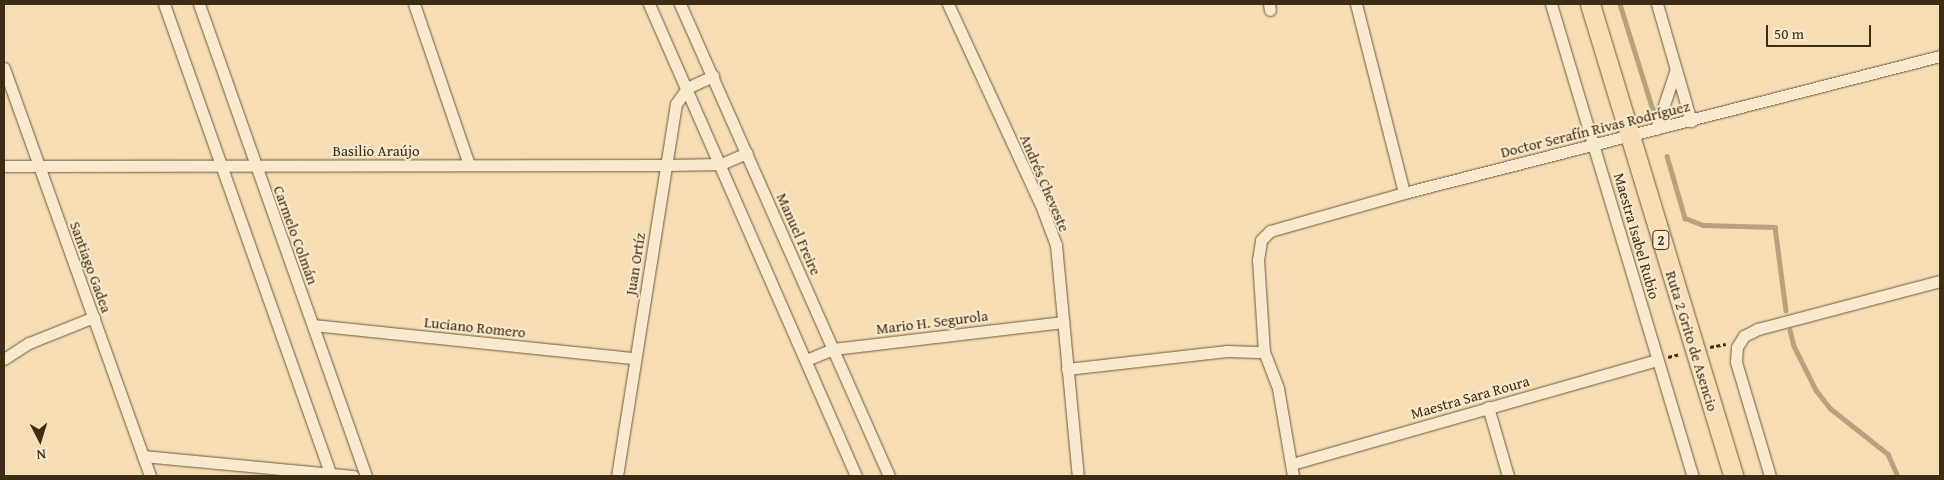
<!DOCTYPE html>
<html>
<head>
<meta charset="utf-8">
<style>
  body { margin:0 }
  #map { position:relative; width:1944px; height:480px; overflow:hidden; background:#f6ddb4; font-family:"Gentium Book Plus",serif }
  div>[style] { position:absolute }
  [style*='--x'] { left:calc(var(--x)*1px); top:calc(var(--y)*1px); width:calc(var(--w)*1px); rotate:calc(var(--a)*1deg) }
  .stream>* { height:4.5px; margin:-2.25px; padding:0 2.25px; transform-origin:2.25px; border-radius:2.25px; background:#b7a17e }
  .path>* { height:2.5px; margin-top:-1.25px; transform-origin:0; background:repeating-linear-gradient(90deg,#3e2d15 0 4px,transparent 0 6.5px) }
  .roads { filter:drop-shadow(0 0 1px #6c593d) drop-shadow(0 0 1px #6c593d) }
  .minor>* { height:11px; margin:-5.5px; padding:0 5.5px; transform-origin:5.5px; border-radius:5.5px; background:#f9e9ce }
  .trunk>* { height:19px; margin:-9.5px; padding:0 9.5px; transform-origin:9.5px; border-radius:9.5px; background:#f6ddb4 }
  span { translate:-50% -50%; white-space:nowrap; text-align:center; line-height:1.15; -webkit-text-stroke:4px #f9e9ce; paint-order:stroke }
  .shield-label span { padding:1px 4px; background:#f9e9ce; border:1px solid; border-radius:4px; -webkit-text-stroke-width:0 }
  .shield-label { font-size:14px; color:#3e2d15; font-weight:700 }
  .street-label { font-size:15px; color:#3e2d15 }
  .frame { position:absolute; inset:0; border:5px solid #3e2d15; pointer-events:none }
  .north { position:absolute; left:15px; top:415px; width:50px; height:50px; -webkit-text-stroke:4px #f9e9ce; paint-order:stroke; rotate:175deg; font-size:14px; font-weight:700; line-height:20px; text-align:center; color:#3e2d15 }
  .north::after { content:''; display:block; margin:auto; width:18px; height:22px; background:#3e2d15; clip-path:polygon(50% 0,100% 100%,50% 72%,0 100%) }
  .scale { position:absolute; left:1766px; top:25px; width:105px; height:22px; box-sizing:border-box; border:2px solid #3e2d15; border-top:0; padding-left:6px; font-size:15px; line-height:18px; white-space:nowrap; color:#3e2d15; -webkit-text-stroke:4px #f9e9ce; paint-order:stroke }
</style>
</head>
<body>
<div id="map">
  <div class="stream">
    <div style="--x:1620;--y:4;--w:111;--a:72.7"></div>
    <div style="--x:1667;--y:156;--w:65;--a:73.8"></div>
    <div style="--x:1685;--y:218;--w:19;--a:21"></div>
    <div style="--x:1703;--y:225;--w:72;--a:1.6"></div>
    <div style="--x:1775;--y:227;--w:84;--a:82.5"></div>
    <div style="--x:1790;--y:330;--w:16;--a:76"></div>
    <div style="--x:1794;--y:346;--w:49;--a:63.4"></div>
    <div style="--x:1816;--y:390;--w:23;--a:52"></div>
    <div style="--x:1830;--y:408;--w:74;--a:38.4"></div>
    <div style="--x:1888;--y:454;--w:24;--a:66"></div>
  </div>
  <div class="path">
    <div style="--x:1710;--y:347;--w:16;--a:-11"></div>
    <div style="--x:1668;--y:357;--w:12;--a:-14"></div>
  </div>
  <div class="roads">
    <div class="minor">
      <div style="--x:164;--y:4;--w:498;--a:70.5"></div>
      <div style="--x:199;--y:4;--w:501;--a:70.52"></div>
      <div style="--x:414;--y:4;--w:170;--a:71.1"></div>
      <div style="--x:649;--y:4;--w:515;--a:66.32"></div>
      <div style="--x:680;--y:4;--w:516;--a:66.12"></div>
      <div style="--x:948;--y:4;--w:221;--a:65.2"></div>
      <div style="--x:1041;--y:205;--w:43;--a:69.4"></div>
      <div style="--x:1056;--y:245;--w:232;--a:84.6"></div>
      <div style="--x:1269;--y:4;--w:6;--a:81"></div>
      <div style="--x:1356;--y:4;--w:195;--a:75.7"></div>
      <div style="--x:1551;--y:4;--w:493;--a:73.3"></div>
      <div style="--x:1657;--y:4;--w:122;--a:73.8"></div>
      <div style="--x:4;--y:68;--w:433;--a:70.3"></div>
      <div style="--x:1656;--y:129;--w:63;--a:-71.6"></div>
      <div style="--x:4;--y:166;--w:663;--a:-0.09"></div>
      <div style="--x:667;--y:165;--w:54;--a:-1.1"></div>
      <div style="--x:721;--y:164;--w:28;--a:-23"></div>
      <div style="--x:313;--y:325;--w:323;--a:5.9"></div>
      <div style="--x:4;--y:359;--w:30;--a:-33"></div>
      <div style="--x:29;--y:343;--w:70;--a:-21.8"></div>
      <div style="--x:806;--y:360;--w:29;--a:-22"></div>
      <div style="--x:833;--y:349;--w:232;--a:-6.7"></div>
      <div style="--x:1067;--y:369;--w:161;--a:-6.4"></div>
      <div style="--x:1227;--y:351;--w:37;--a:2"></div>
      <div style="--x:1488;--y:407;--w:72;--a:73.8"></div>
      <div style="--x:143;--y:456;--w:211;--a:5.4"></div>
      <div style="--x:1292;--y:464;--w:380;--a:-15.9"></div>
      <div style="--x:617;--y:476;--w:377;--a:-81"></div>
      <div style="--x:676;--y:104;--w:19;--a:-55"></div>
      <div style="--x:687;--y:88;--w:29;--a:-25"></div>
      <div style="--x:1293;--y:476;--w:89;--a:-99.7"></div>
      <div style="--x:1278;--y:388;--w:39;--a:-111"></div>
      <div style="--x:1264;--y:352;--w:92;--a:-93.7"></div>
      <div style="--x:1258;--y:260;--w:20;--a:-81"></div>
      <div style="--x:1261;--y:240;--w:13;--a:-45"></div>
      <div style="--x:1270;--y:231;--w:139;--a:-15.8"></div>
      <div style="--x:1404;--y:193;--w:553;--a:-14.34"></div>
      <div style="--x:1770;--y:476;--w:119;--a:-106.6"></div>
      <div style="--x:1736;--y:362;--w:15;--a:-86"></div>
      <div style="--x:1737;--y:347;--w:13;--a:-58"></div>
      <div style="--x:1744;--y:336;--w:16;--a:-27"></div>
      <div style="--x:1758;--y:329;--w:188;--a:-14.8"></div>
    </div>
    <div class="trunk">
      <div style="--x:1590;--y:4;--w:493;--a:73.1"></div>
    </div>
  </div>
  <div class="shield-label">
    <span style="left:1661px;top:240px">2</span>
  </div>
  <div class="street-label">
    <span style="left:1595px;top:129px;rotate:-14deg">Doctor Serafín Rivas Rodríguez</span>
    <span style="left:376px;top:151px">Basilio Araújo</span>
    <span style="left:1045px;top:183px;rotate:67deg">Andrés Cheveste</span>
    <span style="left:799px;top:234px;rotate:66deg">Manuel Freire</span>
    <span style="left:296px;top:235px;rotate:70deg">Carmelo Colmán</span>
    <span style="left:1637px;top:236px;rotate:74deg">Maestra Isabel Rubio</span>
    <span style="left:635px;top:264px;rotate:-81deg">Juan Ortíz</span>
    <span style="left:91px;top:267px;rotate:70deg">Santiago Gadea</span>
    <span style="left:932px;top:322px;rotate:-7deg">Mario H. Segurola</span>
    <span style="left:475px;top:327px;rotate:6deg">Luciano Romero</span>
    <span style="left:1692px;top:341px;rotate:73deg">Ruta 2 Grito de Asencio</span>
    <span style="left:1470px;top:397px;rotate:-16deg">Maestra Sara Roura</span>
  </div>
  <div class="frame"></div>
  <div class="north">N</div>
  <div class="scale">50 m</div>
</div>
</body>
</html>
